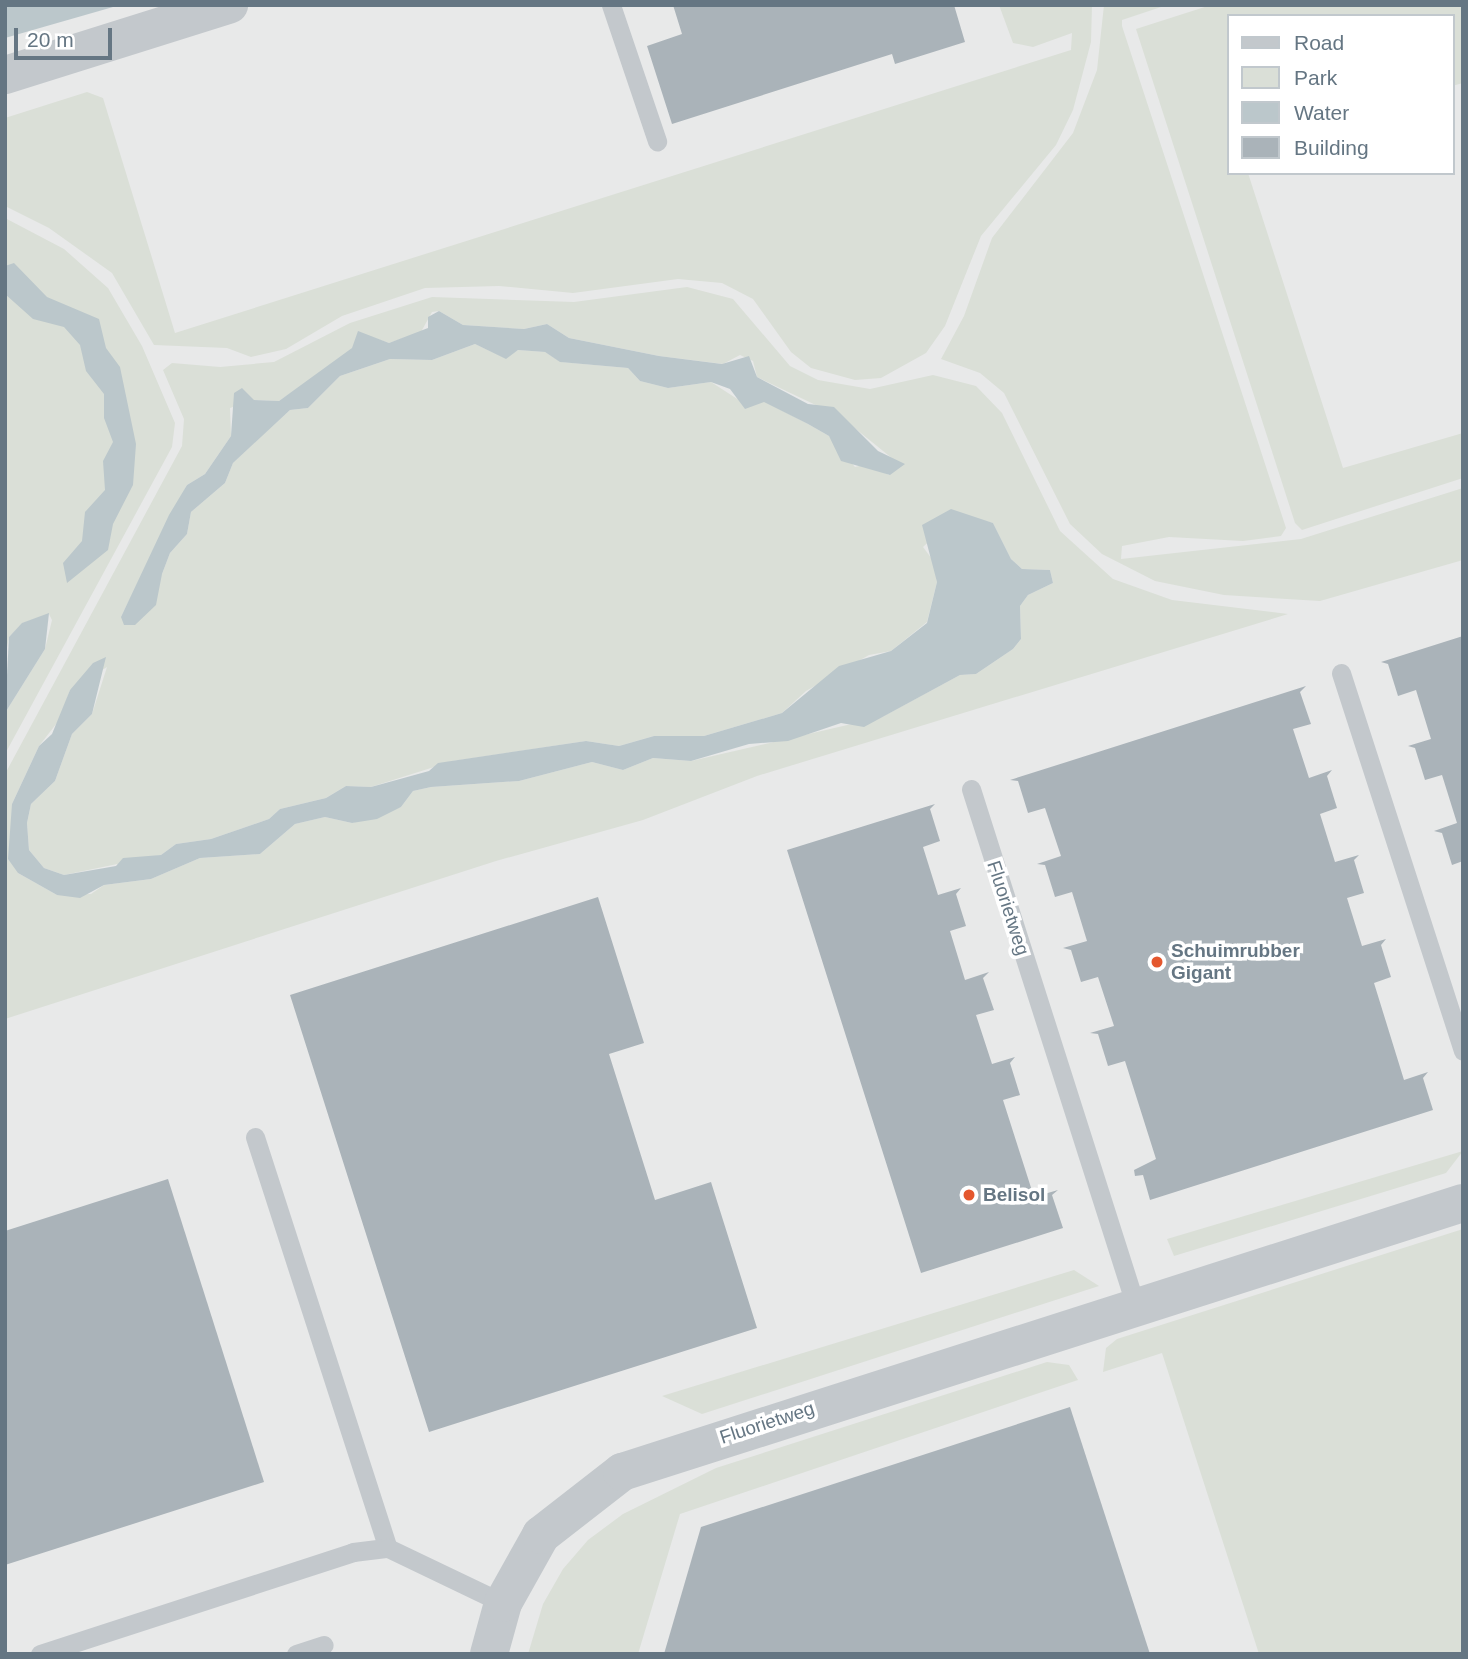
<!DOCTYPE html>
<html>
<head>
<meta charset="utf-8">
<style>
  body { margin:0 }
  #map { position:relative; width:1468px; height:1659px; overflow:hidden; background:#fafaf8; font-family:Helvetica,sans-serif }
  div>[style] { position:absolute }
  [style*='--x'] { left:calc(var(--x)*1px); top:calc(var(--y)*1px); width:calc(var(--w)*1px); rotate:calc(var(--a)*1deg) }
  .built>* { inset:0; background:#e8e9e9 }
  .green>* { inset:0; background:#dadfd7 }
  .water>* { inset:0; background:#bbc7cb }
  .building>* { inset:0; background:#aab3b9 }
  .service>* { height:19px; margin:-9.5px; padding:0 9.5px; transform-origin:9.5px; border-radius:9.5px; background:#c3c8cc }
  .minor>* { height:38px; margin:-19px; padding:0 19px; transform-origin:19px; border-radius:19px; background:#c3c8cc }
  .dots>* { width:19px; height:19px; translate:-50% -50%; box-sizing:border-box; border:4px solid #fff; border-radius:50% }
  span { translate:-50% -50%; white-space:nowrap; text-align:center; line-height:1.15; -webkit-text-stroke:7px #fff; paint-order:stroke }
  .street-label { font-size:19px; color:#657683 }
  .poi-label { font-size:19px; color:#657683; font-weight:700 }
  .left { translate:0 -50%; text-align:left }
  .frame { position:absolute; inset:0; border:7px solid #657683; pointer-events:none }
  .legend { position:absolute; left:1227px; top:14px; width:228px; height:161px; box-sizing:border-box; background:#fff; border:2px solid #c1c8cd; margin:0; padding:9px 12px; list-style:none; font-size:21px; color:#657683 }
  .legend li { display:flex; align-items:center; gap:14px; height:35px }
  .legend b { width:35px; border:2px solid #c1c8cd }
  .scale { position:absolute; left:14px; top:28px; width:98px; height:32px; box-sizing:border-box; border:4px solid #657683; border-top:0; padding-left:9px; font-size:21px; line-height:24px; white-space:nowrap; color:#657683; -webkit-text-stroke:5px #fff; paint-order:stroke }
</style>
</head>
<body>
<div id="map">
  <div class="built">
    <div style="clip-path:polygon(evenodd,5px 5px,1463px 5px,1463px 1654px,5px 1654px,5px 5px,1228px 16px,1452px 16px,1452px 173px,1228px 173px,1228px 16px)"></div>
  </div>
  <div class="green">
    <div style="clip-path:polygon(999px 5px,1092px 5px,1091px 42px,1073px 110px,1056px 145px,981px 236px,945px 326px,926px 353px,881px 378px,855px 380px,811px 368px,791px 352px,753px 299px,722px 283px,678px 279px,573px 293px,499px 286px,425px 288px,342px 316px,286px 349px,251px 357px,227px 348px,154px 345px,112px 273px,49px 228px,5px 206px,5px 118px,87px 92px,103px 98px,175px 333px,1071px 50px,1072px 33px,1033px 47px,1013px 43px)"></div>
    <div style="clip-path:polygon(1104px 5px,1167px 5px,1122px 20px,1122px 26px,1286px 528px,1281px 536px,1243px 541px,1169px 537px,1122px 546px,1121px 559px,1301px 539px,1463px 488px,1463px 560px,1320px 601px,1224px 595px,1155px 581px,1102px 554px,1070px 524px,1004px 393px,980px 373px,941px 359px,964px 316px,992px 238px,1073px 133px,1097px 70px)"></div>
    <div style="clip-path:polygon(1211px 5px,1463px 5px,1463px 83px,1452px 86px,1452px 16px,1228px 16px,1228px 173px,1248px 173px,1343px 468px,1463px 433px,1463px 478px,1302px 530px,1295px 523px,1136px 29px)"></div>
    <div style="clip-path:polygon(5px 218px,64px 249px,108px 288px,142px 346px,175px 423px,172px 447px,5px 754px,5px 713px,45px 649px,52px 620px,49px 614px,23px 623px,9px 637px,5px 658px)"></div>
    <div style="clip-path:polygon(evenodd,687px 287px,733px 299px,790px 366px,818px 380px,870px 389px,933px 375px,976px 386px,1002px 413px,1060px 531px,1113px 579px,1172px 600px,1288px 614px,757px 776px,643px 820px,496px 861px,5px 1019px,5px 774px,182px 446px,184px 419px,163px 370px,172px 363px,220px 367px,274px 362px,350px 323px,432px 297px,574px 302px,687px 287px,439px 311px,463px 325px,524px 329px,547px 324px,569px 338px,659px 356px,723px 364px,740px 355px,753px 361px,757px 377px,841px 417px,893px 459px,889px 475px,867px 464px,855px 467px,829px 436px,808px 424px,764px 401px,742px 402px,711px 382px,668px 388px,640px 381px,628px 368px,561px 362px,545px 352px,518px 350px,505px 358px,475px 344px,432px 360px,390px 359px,340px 376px,308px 408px,290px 410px,257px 440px,233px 463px,225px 483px,191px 512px,187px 534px,170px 553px,162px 574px,121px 617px,187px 485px,205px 474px,231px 436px,230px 408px,254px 400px,279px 401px,372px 337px,389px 343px,421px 332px,432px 312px,439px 311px,687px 287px,959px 514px,993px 523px,1011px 559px,1022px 569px,1050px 570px,1053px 583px,1028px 595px,1020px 606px,1021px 639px,1013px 649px,976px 674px,960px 675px,882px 717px,691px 761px,653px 758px,623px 770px,592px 762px,519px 781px,431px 787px,413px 791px,401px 807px,352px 823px,325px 817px,295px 824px,260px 854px,200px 858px,151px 879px,104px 885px,91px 894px,57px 895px,18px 873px,12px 804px,39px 746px,60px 719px,70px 690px,107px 667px,92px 714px,72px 734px,55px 781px,31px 804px,27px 823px,29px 850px,44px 868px,64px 875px,161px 855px,176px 844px,211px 839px,269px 819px,280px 809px,326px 798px,346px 786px,371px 787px,453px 761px,586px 741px,619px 746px,654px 736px,704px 736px,782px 713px,806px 691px,869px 655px,891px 651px,927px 622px,937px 582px,935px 563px,923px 547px,959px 514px)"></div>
    <div style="clip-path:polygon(1463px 1151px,1446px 1173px,1174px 1256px,1167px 1239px)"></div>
    <div style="clip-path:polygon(1463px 1229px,1463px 1654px,1259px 1654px,1162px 1353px,1103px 1372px,1106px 1348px,1117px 1339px)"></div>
    <div style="clip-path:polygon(1074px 1270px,1099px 1286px,702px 1414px,662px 1396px)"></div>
    <div style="clip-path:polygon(1047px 1362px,1069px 1365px,1078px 1380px,680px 1514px,638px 1654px,528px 1654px,543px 1604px,563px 1569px,588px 1540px,623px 1514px,716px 1468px)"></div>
  </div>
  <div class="water">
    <div style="clip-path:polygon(5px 5px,120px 5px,5px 38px)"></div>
    <div style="clip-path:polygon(14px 263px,47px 297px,99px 319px,106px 348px,120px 367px,136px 444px,133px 485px,113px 524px,108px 550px,67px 583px,63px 563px,82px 541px,85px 512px,105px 490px,103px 461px,113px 442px,104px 418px,104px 394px,86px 371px,80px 345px,64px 327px,33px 319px,5px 294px,5px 266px)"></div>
    <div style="clip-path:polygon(439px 311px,463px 325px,524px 329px,547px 324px,569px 338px,659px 356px,722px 364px,749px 356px,757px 377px,808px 404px,834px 407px,878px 451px,905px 464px,890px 475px,841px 461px,829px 436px,808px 424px,764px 402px,745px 409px,730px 389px,711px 382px,668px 388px,640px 381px,628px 368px,560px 362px,545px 352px,518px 350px,506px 359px,475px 344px,432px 360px,390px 359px,340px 376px,308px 408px,290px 410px,233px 463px,225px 483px,191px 512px,187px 534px,170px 553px,162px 574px,156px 605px,135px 625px,124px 625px,121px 617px,169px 515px,187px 485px,205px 474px,231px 436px,234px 393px,242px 388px,254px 400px,279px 401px,352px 348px,358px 331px,389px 343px,428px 328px,428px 317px)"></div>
    <div style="clip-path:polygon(951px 509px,993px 523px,1011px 559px,1022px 569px,1050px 570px,1053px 583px,1028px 595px,1020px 606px,1021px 639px,1013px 649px,976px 674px,960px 675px,864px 727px,841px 723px,788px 741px,749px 744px,691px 761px,653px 758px,623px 770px,592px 762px,519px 781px,431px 787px,413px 791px,401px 807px,377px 819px,352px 823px,325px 817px,295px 824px,260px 854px,200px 858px,151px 879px,104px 885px,80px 898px,57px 895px,18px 873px,8px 859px,12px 804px,39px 746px,52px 734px,70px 690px,93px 663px,106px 657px,92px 714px,72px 734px,55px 781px,31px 804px,27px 823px,29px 850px,44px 868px,64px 875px,116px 866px,123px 858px,161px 855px,176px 844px,211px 839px,269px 819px,280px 809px,326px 798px,346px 786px,371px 787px,429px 771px,438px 763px,586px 741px,619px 746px,654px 736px,704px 736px,782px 713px,839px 666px,891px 651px,927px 623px,937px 582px,922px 525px)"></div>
    <div style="clip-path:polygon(49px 613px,45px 649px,5px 713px,9px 637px,22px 623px)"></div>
  </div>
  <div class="building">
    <div style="clip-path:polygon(673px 5px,954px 5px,965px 42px,895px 64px,892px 54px,672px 124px,647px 46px,682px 34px)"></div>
    <div style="clip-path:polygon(1463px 636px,1463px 861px,1452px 865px,1442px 833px,1434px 831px,1457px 823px,1442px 775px,1425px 780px,1415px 748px,1408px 746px,1431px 739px,1416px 690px,1398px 696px,1388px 664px,1381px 662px)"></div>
    <div style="clip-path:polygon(1306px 686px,1300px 692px,1311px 724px,1293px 729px,1309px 778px,1332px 770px,1327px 776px,1337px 808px,1320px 814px,1335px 862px,1359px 855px,1354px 860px,1364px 893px,1347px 898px,1362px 946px,1386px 939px,1381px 945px,1391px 977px,1374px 983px,1404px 1080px,1428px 1072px,1423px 1078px,1433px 1110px,1150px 1200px,1143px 1175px,1135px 1176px,1134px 1170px,1156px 1159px,1125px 1061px,1108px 1066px,1098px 1034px,1090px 1033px,1114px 1026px,1098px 977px,1081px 982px,1071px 950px,1063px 948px,1087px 941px,1072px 892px,1055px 897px,1045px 865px,1037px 864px,1061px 856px,1045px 808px,1028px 813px,1018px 781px,1010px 780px)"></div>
    <div style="clip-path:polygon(935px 804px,930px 809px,940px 841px,923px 847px,938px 895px,961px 888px,956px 894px,966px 926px,950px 931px,965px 980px,989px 972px,983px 978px,994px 1010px,976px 1015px,992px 1064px,1015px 1057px,1010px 1063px,1020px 1095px,1003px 1100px,1034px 1197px,1058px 1190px,1052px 1195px,1063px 1228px,921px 1273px,787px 850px)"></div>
    <div style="clip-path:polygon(598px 897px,644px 1043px,609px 1054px,655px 1200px,711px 1182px,757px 1328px,429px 1432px,290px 995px)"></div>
    <div style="clip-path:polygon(168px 1179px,264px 1482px,5px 1565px,5px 1231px)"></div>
    <div style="clip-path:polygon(1070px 1407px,1150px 1654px,664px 1654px,701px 1527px)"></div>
  </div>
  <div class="service">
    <div style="--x:611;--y:5;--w:144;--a:71.3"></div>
    <div style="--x:1341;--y:673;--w:397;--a:72.1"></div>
    <div style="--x:971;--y:789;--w:544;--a:72.33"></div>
    <div style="--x:255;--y:1137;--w:432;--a:72.1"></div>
    <div style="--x:40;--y:1654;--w:329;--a:-18"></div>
    <div style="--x:353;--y:1552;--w:35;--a:-7"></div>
    <div style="--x:388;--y:1548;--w:127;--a:25.6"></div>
    <div style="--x:296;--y:1654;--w:29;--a:-18"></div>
  </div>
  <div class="minor">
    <div style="--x:5;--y:75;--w:235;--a:-17.4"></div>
    <div style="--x:489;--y:1654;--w:53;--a:-74.6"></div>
    <div style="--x:503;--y:1603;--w:78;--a:-60.8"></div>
    <div style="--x:541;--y:1535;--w:103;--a:-37.9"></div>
    <div style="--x:622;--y:1472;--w:883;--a:-17.74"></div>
  </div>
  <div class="dots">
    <div style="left:1157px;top:962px;background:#e4572e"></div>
    <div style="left:969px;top:1195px;background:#e4572e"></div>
  </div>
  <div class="street-label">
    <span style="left:1008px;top:908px;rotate:72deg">Fluorietweg</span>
    <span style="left:767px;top:1423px;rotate:-18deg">Fluorietweg</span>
  </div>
  <div class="poi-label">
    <span class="left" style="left:1171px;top:962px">Schuimrubber<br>Gigant</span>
    <span class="left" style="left:983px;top:1195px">Belisol</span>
  </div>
  <div class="frame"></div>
  <ul class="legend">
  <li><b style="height:9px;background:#c3c8cc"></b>Road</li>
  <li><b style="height:19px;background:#dadfd7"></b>Park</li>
  <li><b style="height:19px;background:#bbc7cb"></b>Water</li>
  <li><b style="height:19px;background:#aab3b9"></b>Building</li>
  </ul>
  <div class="scale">20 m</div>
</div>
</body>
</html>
